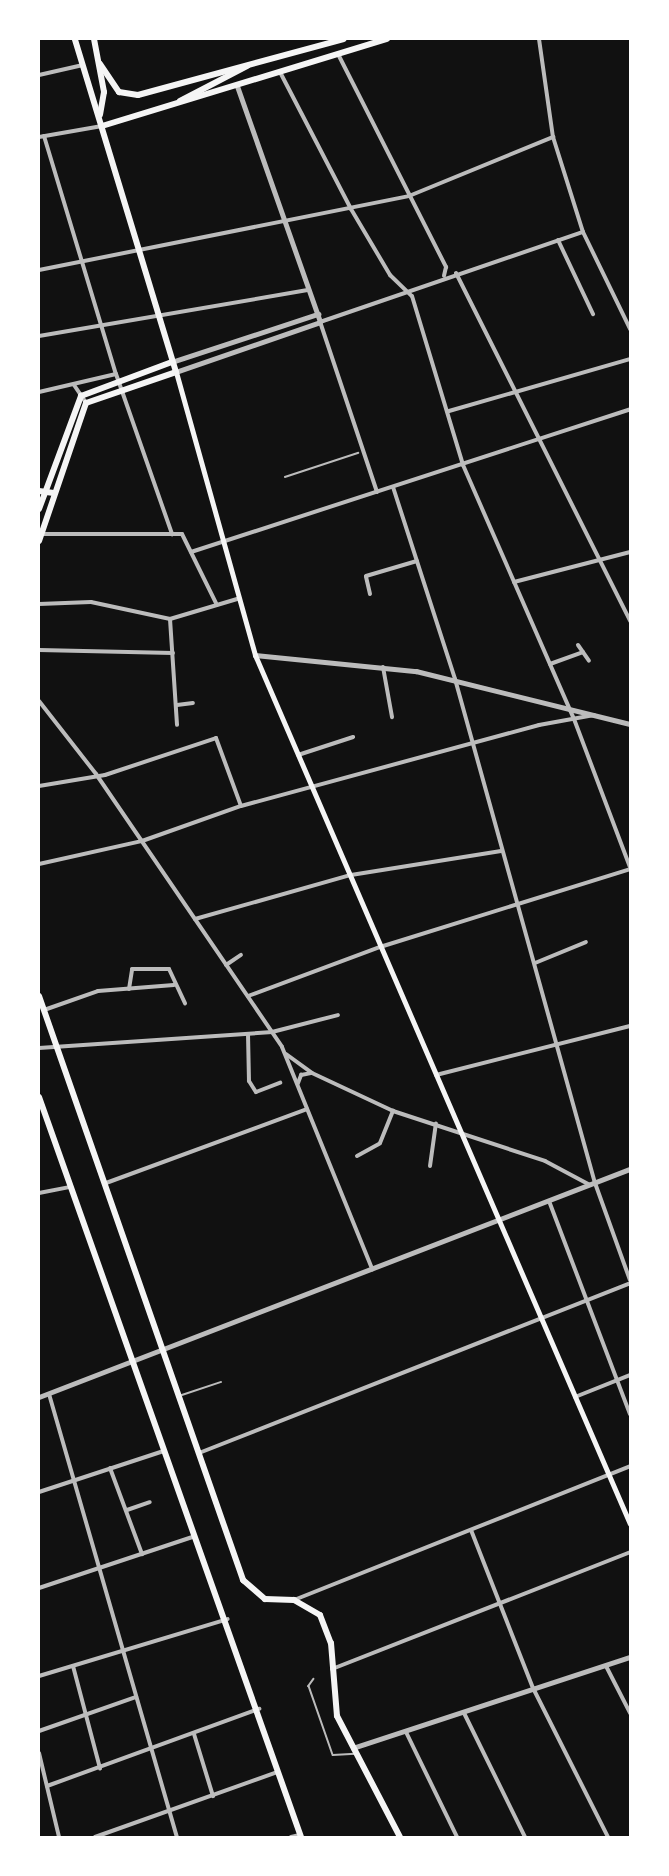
<!DOCTYPE html>
<html>
<head>
<meta charset="utf-8">
<style>
  body { margin:0 }
  #map { position:relative; width:669px; height:1876px; overflow:hidden; background:#111; font-family:"Space Grotesk",sans-serif }
  div>[style] { position:absolute }
  [style*='--x'] { left:calc(var(--x)*1px); top:calc(var(--y)*1px); width:calc(var(--w)*1px); rotate:calc(var(--a)*1deg) }
  .service>* { height:1.5px; margin:-0.75px; padding:0 0.75px; transform-origin:0.75px; border-radius:0.75px; background:#bcbcbc }
  .minor>* { height:4px; margin:-2px; padding:0 2px; transform-origin:2px; border-radius:2px; background:#bcbcbc }
  .tertiary>* { height:4.5px; margin:-2.25px; padding:0 2.25px; transform-origin:2.25px; border-radius:2.25px; background:#bcbcbc }
  .secondary>* { height:5px; margin:-2.5px; padding:0 2.5px; transform-origin:2.5px; border-radius:2.5px; background:#f5f5f5 }
  .primary>* { height:6px; margin:-3px; padding:0 3px; transform-origin:3px; border-radius:3px; background:#f5f5f5 }
  span { translate:-50% -50%; white-space:nowrap; text-align:center; line-height:1.15; -webkit-text-stroke:6px #fff; paint-order:stroke }
  .frame { position:absolute; inset:0; border:40px solid #fff; pointer-events:none }
</style>
</head>
<body>
<div id="map">
  <div class="service">
    <div style="--x:285;--y:477;--w:77;--a:-18.2"></div>
    <div style="--x:182;--y:1395;--w:41;--a:-18.4"></div>
    <div style="--x:314;--y:1679;--w:9;--a:126"></div>
    <div style="--x:309;--y:1686;--w:73;--a:70.8"></div>
    <div style="--x:333;--y:1755;--w:22;--a:-3"></div>
  </div>
  <div class="minor">
    <div style="--x:539;--y:39;--w:99;--a:81.9"></div>
    <div style="--x:553;--y:137;--w:100;--a:72.5"></div>
    <div style="--x:583;--y:232;--w:108;--a:64.1"></div>
    <div style="--x:338;--y:54;--w:239;--a:63.1"></div>
    <div style="--x:446;--y:267;--w:9;--a:103"></div>
    <div style="--x:280;--y:72;--w:154;--a:62.6"></div>
    <div style="--x:351;--y:209;--w:77;--a:59.4"></div>
    <div style="--x:390;--y:275;--w:30;--a:44"></div>
    <div style="--x:412;--y:296;--w:177;--a:73.2"></div>
    <div style="--x:463;--y:465;--w:277;--a:66.4"></div>
    <div style="--x:574;--y:719;--w:158;--a:69.3"></div>
    <div style="--x:39;--y:75;--w:45;--a:-12.8"></div>
    <div style="--x:44;--y:136;--w:249;--a:73.2"></div>
    <div style="--x:116;--y:374;--w:170;--a:70.7"></div>
    <div style="--x:39;--y:137;--w:64;--a:-9.9"></div>
    <div style="--x:558;--y:240;--w:82;--a:64.7"></div>
    <div style="--x:39;--y:270;--w:377;--a:-11.3"></div>
    <div style="--x:409;--y:196;--w:156;--a:-22.3"></div>
    <div style="--x:456;--y:273;--w:389;--a:63.4"></div>
    <div style="--x:39;--y:336;--w:274;--a:-9.7"></div>
    <div style="--x:74;--y:385;--w:22;--a:56"></div>
    <div style="--x:39;--y:392;--w:79;--a:-13.2"></div>
    <div style="--x:449;--y:411;--w:188;--a:-16"></div>
    <div style="--x:393;--y:487;--w:202;--a:72.1"></div>
    <div style="--x:455;--y:679;--w:523;--a:74.48"></div>
    <div style="--x:595;--y:1183;--w:103;--a:70.2"></div>
    <div style="--x:377;--y:492;--w:179;--a:-108.5"></div>
    <div style="--x:320;--y:322;--w:278;--a:-18.9"></div>
    <div style="--x:41;--y:534;--w:141;--a:0"></div>
    <div style="--x:182;--y:534;--w:79;--a:63.8"></div>
    <div style="--x:191;--y:552;--w:462;--a:-18"></div>
    <div style="--x:514;--y:582;--w:120;--a:-14.5"></div>
    <div style="--x:370;--y:594;--w:18;--a:-103"></div>
    <div style="--x:366;--y:576;--w:53;--a:-16.4"></div>
    <div style="--x:39;--y:604;--w:52;--a:-2.2"></div>
    <div style="--x:91;--y:602;--w:81;--a:12.1"></div>
    <div style="--x:170;--y:619;--w:70;--a:-16.6"></div>
    <div style="--x:170;--y:619;--w:106;--a:86.2"></div>
    <div style="--x:578;--y:645;--w:19;--a:55"></div>
    <div style="--x:39;--y:650;--w:134;--a:1.3"></div>
    <div style="--x:550;--y:664;--w:35;--a:-20"></div>
    <div style="--x:383;--y:667;--w:51;--a:79.8"></div>
    <div style="--x:39;--y:701;--w:93;--a:52"></div>
    <div style="--x:96;--y:774;--w:330;--a:55.7"></div>
    <div style="--x:282;--y:1047;--w:240;--a:67.9"></div>
    <div style="--x:177;--y:705;--w:16;--a:-7"></div>
    <div style="--x:298;--y:755;--w:58;--a:-18.1"></div>
    <div style="--x:39;--y:786;--w:67;--a:-9.5"></div>
    <div style="--x:105;--y:775;--w:117;--a:-18.4"></div>
    <div style="--x:216;--y:738;--w:72;--a:69.8"></div>
    <div style="--x:39;--y:864;--w:106;--a:-12.6"></div>
    <div style="--x:142;--y:841;--w:105;--a:-19.5"></div>
    <div style="--x:241;--y:806;--w:309;--a:-15.2"></div>
    <div style="--x:539;--y:725;--w:56;--a:-10.3"></div>
    <div style="--x:195;--y:919;--w:162;--a:-15.8"></div>
    <div style="--x:351;--y:875;--w:152;--a:-9.1"></div>
    <div style="--x:535;--y:963;--w:55;--a:-22.4"></div>
    <div style="--x:226;--y:965;--w:18;--a:-34"></div>
    <div style="--x:129;--y:989;--w:20;--a:-81"></div>
    <div style="--x:132;--y:969;--w:37;--a:0"></div>
    <div style="--x:169;--y:969;--w:38;--a:65"></div>
    <div style="--x:248;--y:996;--w:141;--a:-20.4"></div>
    <div style="--x:380;--y:947;--w:262;--a:-17.3"></div>
    <div style="--x:44;--y:1010;--w:57;--a:-19.4"></div>
    <div style="--x:98;--y:991;--w:76;--a:-4.5"></div>
    <div style="--x:248;--y:1034;--w:47;--a:88.8"></div>
    <div style="--x:249;--y:1081;--w:13;--a:58"></div>
    <div style="--x:256;--y:1092;--w:26;--a:-21"></div>
    <div style="--x:39;--y:1048;--w:234;--a:-3.9"></div>
    <div style="--x:272;--y:1032;--w:68;--a:-14.4"></div>
    <div style="--x:286;--y:1054;--w:32;--a:36"></div>
    <div style="--x:312;--y:1073;--w:89;--a:25.1"></div>
    <div style="--x:393;--y:1111;--w:160;--a:18.2"></div>
    <div style="--x:545;--y:1161;--w:51;--a:28.1"></div>
    <div style="--x:436;--y:1075;--w:200;--a:-14.2"></div>
    <div style="--x:298;--y:1083;--w:9;--a:-69"></div>
    <div style="--x:301;--y:1075;--w:10;--a:-11"></div>
    <div style="--x:357;--y:1156;--w:26;--a:-29"></div>
    <div style="--x:380;--y:1143;--w:35;--a:-68"></div>
    <div style="--x:430;--y:1166;--w:43;--a:-82.1"></div>
    <div style="--x:106;--y:1183;--w:214;--a:-20.2"></div>
    <div style="--x:39;--y:1193;--w:32;--a:-11"></div>
    <div style="--x:549;--y:1201;--w:228;--a:69.2"></div>
    <div style="--x:49;--y:1394;--w:461;--a:73.9"></div>
    <div style="--x:575;--y:1397;--w:59;--a:-21.8"></div>
    <div style="--x:199;--y:1453;--w:463;--a:-21.5"></div>
    <div style="--x:110;--y:1468;--w:92;--a:69.6"></div>
    <div style="--x:39;--y:1492;--w:132;--a:-18.2"></div>
    <div style="--x:127;--y:1510;--w:24;--a:-19"></div>
    <div style="--x:471;--y:1530;--w:170;--a:68.6"></div>
    <div style="--x:533;--y:1688;--w:167;--a:63.3"></div>
    <div style="--x:39;--y:1588;--w:164;--a:-18.4"></div>
    <div style="--x:294;--y:1600;--w:362;--a:-21.7"></div>
    <div style="--x:73;--y:1666;--w:106;--a:75.2"></div>
    <div style="--x:606;--y:1666;--w:53;--a:62.9"></div>
    <div style="--x:332;--y:1669;--w:320;--a:-21.4"></div>
    <div style="--x:39;--y:1676;--w:197;--a:-16.8"></div>
    <div style="--x:464;--y:1713;--w:138;--a:63.8"></div>
    <div style="--x:39;--y:1731;--w:103;--a:-19.3"></div>
    <div style="--x:406;--y:1732;--w:117;--a:64.1"></div>
    <div style="--x:194;--y:1734;--w:65;--a:73"></div>
    <div style="--x:39;--y:1753;--w:86;--a:76.6"></div>
    <div style="--x:47;--y:1786;--w:226;--a:-20"></div>
    <div style="--x:95;--y:1837;--w:194;--a:-19.6"></div>
    <div style="--x:291;--y:1837;--w:9;--a:-13"></div>
  </div>
  <div class="tertiary">
    <div style="--x:172;--y:362;--w:154;--a:-18.2"></div>
    <div style="--x:176;--y:372;--w:152;--a:-19.1"></div>
    <div style="--x:320;--y:322;--w:250;--a:-109.4"></div>
    <div style="--x:255;--y:655;--w:162;--a:5.7"></div>
    <div style="--x:416;--y:671;--w:220;--a:13.9"></div>
    <div style="--x:39;--y:1397;--w:633;--a:-21.1"></div>
    <div style="--x:353;--y:1748;--w:292;--a:-18.2"></div>
  </div>
  <div class="secondary">
    <div style="--x:176;--y:372;--w:294;--a:74.4"></div>
    <div style="--x:255;--y:655;--w:946;--a:66.66"></div>
  </div>
  <div class="primary">
    <div style="--x:94;--y:39;--w:54;--a:79.3"></div>
    <div style="--x:104;--y:92;--w:23;--a:100"></div>
    <div style="--x:100;--y:64;--w:34;--a:56"></div>
    <div style="--x:119;--y:92;--w:19;--a:9"></div>
    <div style="--x:138;--y:95;--w:213;--a:-15.2"></div>
    <div style="--x:180;--y:101;--w:76;--a:-27.6"></div>
    <div style="--x:102;--y:126;--w:298;--a:-17"></div>
    <div style="--x:39;--y:491;--w:15;--a:8"></div>
    <div style="--x:39;--y:509;--w:121;--a:-69.6"></div>
    <div style="--x:81;--y:396;--w:97;--a:-20.5"></div>
    <div style="--x:39;--y:541;--w:146;--a:-71.2"></div>
    <div style="--x:86;--y:403;--w:95;--a:-19"></div>
    <div style="--x:176;--y:372;--w:348;--a:-106.9"></div>
    <div style="--x:39;--y:996;--w:619;--a:70.74"></div>
    <div style="--x:243;--y:1580;--w:29;--a:41"></div>
    <div style="--x:265;--y:1599;--w:29;--a:2"></div>
    <div style="--x:294;--y:1600;--w:30;--a:30"></div>
    <div style="--x:320;--y:1615;--w:30;--a:69"></div>
    <div style="--x:331;--y:1643;--w:73;--a:85.3"></div>
    <div style="--x:337;--y:1716;--w:136;--a:62.5"></div>
    <div style="--x:39;--y:1097;--w:785;--a:70.5"></div>
  </div>
  <div class="frame"></div>
</div>
</body>
</html>
